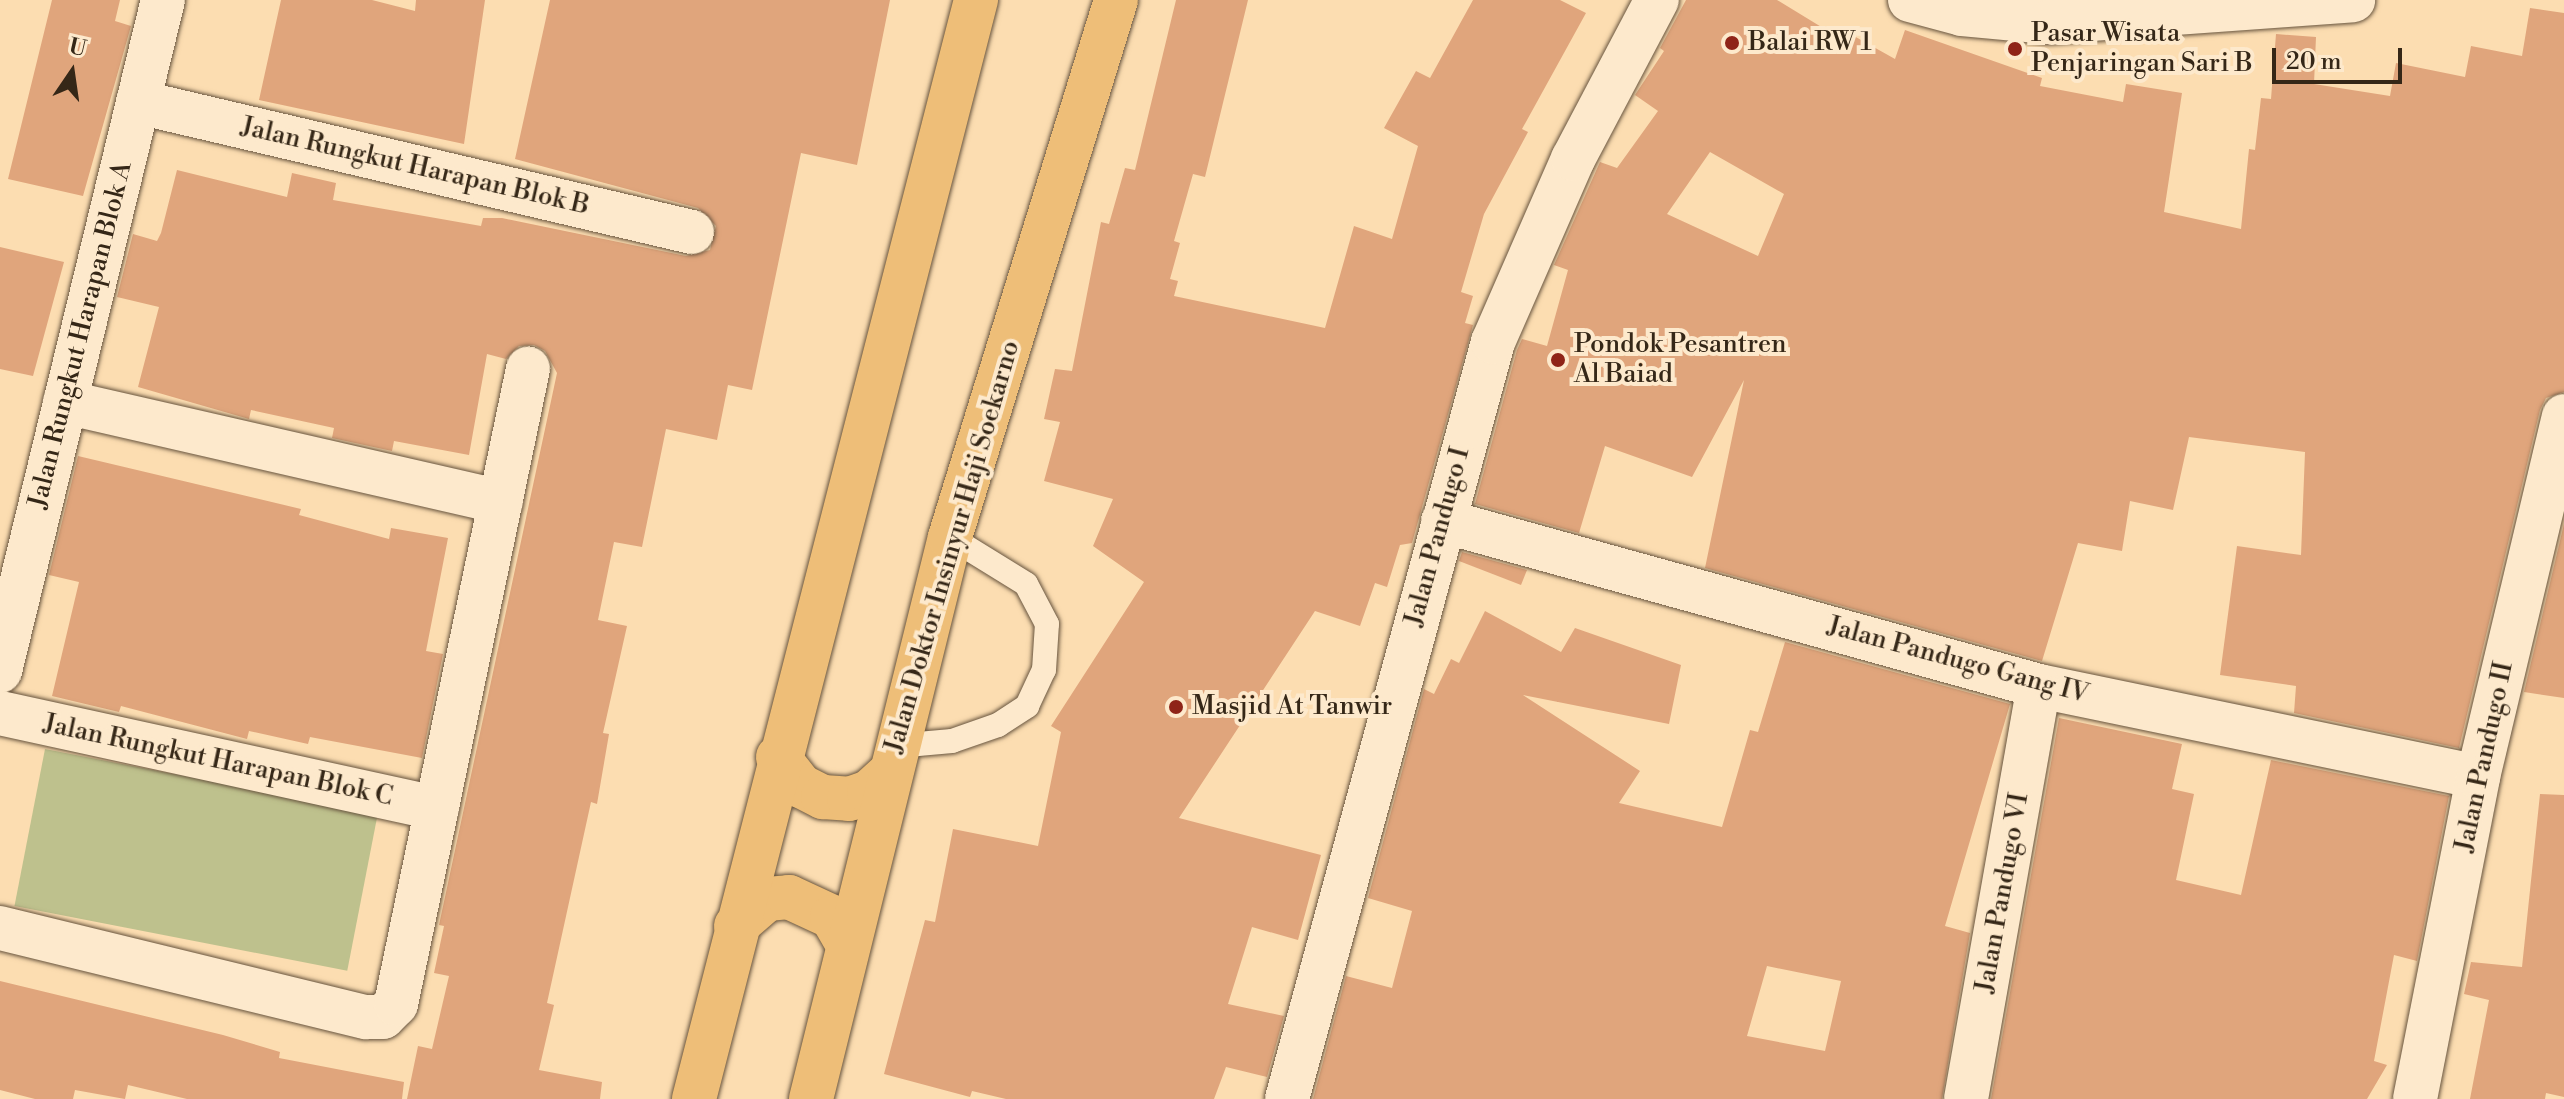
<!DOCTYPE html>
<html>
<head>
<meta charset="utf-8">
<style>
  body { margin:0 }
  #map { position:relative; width:2564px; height:1099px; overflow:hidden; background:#fcddb1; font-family:"Libre Bodoni",serif }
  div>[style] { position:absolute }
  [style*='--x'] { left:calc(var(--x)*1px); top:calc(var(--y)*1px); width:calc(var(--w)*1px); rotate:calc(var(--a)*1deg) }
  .green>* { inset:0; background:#bec18d; transform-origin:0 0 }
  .building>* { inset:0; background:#e0a57c }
  .roads { filter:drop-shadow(0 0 2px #67543e) drop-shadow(0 0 2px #67543e) }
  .lane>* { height:24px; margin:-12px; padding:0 12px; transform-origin:12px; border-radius:12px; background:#fde9cc }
  .street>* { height:44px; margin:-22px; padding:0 22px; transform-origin:22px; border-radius:22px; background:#fde9cc }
  .secondary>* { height:44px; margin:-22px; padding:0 22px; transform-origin:22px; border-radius:22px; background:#fde9cc }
  .primary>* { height:44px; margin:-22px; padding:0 22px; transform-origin:22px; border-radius:22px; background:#eebe78 }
  .dots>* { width:22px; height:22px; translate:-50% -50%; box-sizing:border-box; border:4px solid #fde9cc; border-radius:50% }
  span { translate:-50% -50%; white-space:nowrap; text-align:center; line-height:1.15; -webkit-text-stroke:8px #fde9cc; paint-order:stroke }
  .poi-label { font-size:26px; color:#352717 }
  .left { translate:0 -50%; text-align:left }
  .street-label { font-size:26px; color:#352717 }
  .north { position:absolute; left:32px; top:32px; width:80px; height:80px; -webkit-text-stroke:6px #fde9cc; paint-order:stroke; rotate:13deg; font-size:22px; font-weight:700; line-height:32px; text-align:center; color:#352717 }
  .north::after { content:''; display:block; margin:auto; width:28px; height:36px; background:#352717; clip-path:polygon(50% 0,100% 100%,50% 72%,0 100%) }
  .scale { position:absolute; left:2272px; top:48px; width:130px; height:36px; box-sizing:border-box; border:4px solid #352717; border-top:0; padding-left:10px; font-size:24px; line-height:28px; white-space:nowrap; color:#352717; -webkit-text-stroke:6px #fde9cc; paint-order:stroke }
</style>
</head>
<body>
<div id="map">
  <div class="green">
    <div style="left:45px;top:749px;width:339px;height:160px;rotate:11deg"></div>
  </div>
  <div class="building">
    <div style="clip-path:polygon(52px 0,120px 0,115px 21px,131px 26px,83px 196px,8px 179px)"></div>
    <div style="clip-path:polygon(281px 0,372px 0,415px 11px,416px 0,485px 0,464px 144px,259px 100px)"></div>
    <div style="clip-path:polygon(550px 0,890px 0,857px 165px,801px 153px,752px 390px,728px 385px,717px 440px,666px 429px,642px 547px,614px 542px,598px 620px,627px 626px,603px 733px,609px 734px,597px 804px,591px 802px,547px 1003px,554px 1005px,539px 1070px,602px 1082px,600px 1099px,407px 1099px,418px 1046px,432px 1049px,449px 976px,434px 973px,444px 926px,439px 925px,557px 373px,545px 351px,534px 345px,519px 346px,506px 359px,487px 354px,469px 455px,394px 441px,392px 451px,332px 438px,334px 428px,251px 410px,249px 419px,138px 387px,159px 307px,117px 297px,133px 234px,157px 241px,161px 233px,177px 170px,287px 197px,292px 173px,336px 183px,333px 200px,481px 226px,483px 218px,502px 218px,686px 256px,710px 250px,716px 226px,698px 208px,515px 159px)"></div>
    <div style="clip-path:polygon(1176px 0,1248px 0,1205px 177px,1193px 174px,1174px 241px,1180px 243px,1170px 279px,1178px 281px,1174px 296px,1325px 328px,1354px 226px,1392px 239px,1418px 146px,1384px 128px,1416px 71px,1430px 78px,1473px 0,1560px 0,1586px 13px,1522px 129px,1528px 132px,1484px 214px,1461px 292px,1473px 296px,1465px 323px,1473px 325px,1412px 543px,1400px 545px,1387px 587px,1375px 583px,1360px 626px,1315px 611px,1179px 818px,1321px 855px,1298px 940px,1252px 927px,1228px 1004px,1284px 1016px,1267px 1077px,1226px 1067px,1214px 1099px,1006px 1099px,972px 1091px,970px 1097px,884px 1074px,925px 920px,935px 922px,953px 829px,1038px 846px,1061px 732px,1051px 726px,1144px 582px,1093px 546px,1113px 499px,1044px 481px,1060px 422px,1044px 419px,1055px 369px,1072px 371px,1101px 222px,1109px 224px,1125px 168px,1135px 170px)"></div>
    <div style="clip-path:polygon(evenodd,1686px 0,1777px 0,1841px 39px,1845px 31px,1895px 59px,1905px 30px,2042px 78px,2040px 86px,2123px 102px,2126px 84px,2182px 93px,2164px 212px,2241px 229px,2249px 149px,2255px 150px,2261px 98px,2271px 99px,2276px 34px,2316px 37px,2314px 84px,2390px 96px,2396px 63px,2465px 77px,2471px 46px,2522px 56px,2530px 8px,2564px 13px,2564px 392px,2546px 398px,2540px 410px,2459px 748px,2294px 713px,2296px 686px,2220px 675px,2237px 546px,2301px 555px,2305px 452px,2189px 437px,2173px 510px,2130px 501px,2122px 551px,2078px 543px,2042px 661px,1705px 568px,1744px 380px,1692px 477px,1605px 446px,1579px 533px,1475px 504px,1517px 350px,1522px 339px,1547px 346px,1568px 270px,1554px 265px,1600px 162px,1617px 168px,1658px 111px,1635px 95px,1664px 51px,1660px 48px,1686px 0,1710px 152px,1784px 194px,1758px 256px,1667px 214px,1710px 152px)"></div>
    <div style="clip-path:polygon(0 247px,64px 262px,33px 376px,0 369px)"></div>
    <div style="clip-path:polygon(78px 456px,301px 509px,299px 515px,389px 539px,391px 528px,448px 538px,426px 651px,443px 654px,422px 758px,310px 737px,308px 744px,249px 731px,247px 739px,121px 706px,119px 712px,52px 696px,79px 582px,49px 575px)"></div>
    <div style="clip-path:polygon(2564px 524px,2564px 698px,2524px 692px)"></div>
    <div style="clip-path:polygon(1462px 552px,1527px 570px,1521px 585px,1459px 561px)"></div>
    <div style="clip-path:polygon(evenodd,1485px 611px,1561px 652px,1575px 628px,1681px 665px,1669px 724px,1523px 695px,1640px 771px,1619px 803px,1722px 827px,1750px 730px,1758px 732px,1785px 642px,2010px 704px,1945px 926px,1970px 933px,1942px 1099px,1313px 1099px,1346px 976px,1392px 988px,1412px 911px,1368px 898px,1424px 689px,1434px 694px,1451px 659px,1459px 663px,1485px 611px,1767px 966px,1841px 981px,1825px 1051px,1747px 1036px,1767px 966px)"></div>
    <div style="clip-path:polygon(2059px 718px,2182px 744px,2172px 789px,2194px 794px,2176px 880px,2241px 895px,2271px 760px,2449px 796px,2417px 961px,2394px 955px,2374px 1061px,2387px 1065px,2367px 1099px,1991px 1099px)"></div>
    <div style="clip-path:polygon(2540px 794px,2564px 795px,2564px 1097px,2546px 1093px,2545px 1099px,2470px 1099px,2489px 1000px,2464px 994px,2471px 962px,2522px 967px)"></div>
    <div style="clip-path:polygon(0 981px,223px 1035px,280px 1052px,279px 1058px,404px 1082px,402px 1099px,187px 1099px,128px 1085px,125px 1099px,75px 1090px,73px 1099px,35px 1099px,0 1090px)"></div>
  </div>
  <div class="roads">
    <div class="lane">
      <div style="--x:896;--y:746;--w:56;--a:-5.1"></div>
      <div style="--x:952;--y:741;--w:49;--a:-19.2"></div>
      <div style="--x:998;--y:725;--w:35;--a:-33"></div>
      <div style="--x:1027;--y:706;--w:40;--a:-65"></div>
      <div style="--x:1044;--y:670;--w:46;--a:-86.3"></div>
      <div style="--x:1047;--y:624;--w:45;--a:-117.7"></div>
      <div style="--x:1026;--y:584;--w:89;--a:-148.3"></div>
    </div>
    <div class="street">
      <div style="--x:138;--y:102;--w:569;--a:13.21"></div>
      <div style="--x:65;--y:402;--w:447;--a:12.9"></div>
      <div style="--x:1443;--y:521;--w:618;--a:15.47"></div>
      <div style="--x:2039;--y:686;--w:448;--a:11.7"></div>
      <div style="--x:0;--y:671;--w:691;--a:-76.35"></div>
      <div style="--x:0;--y:713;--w:447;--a:12.3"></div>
      <div style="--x:0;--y:928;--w:377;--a:13.7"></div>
      <div style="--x:366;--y:1017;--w:17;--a:0"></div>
      <div style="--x:383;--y:1017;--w:18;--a:-45"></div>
      <div style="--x:396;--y:1004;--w:649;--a:-78.26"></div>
      <div style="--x:1287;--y:1099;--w:785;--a:-74.78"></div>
      <div style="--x:1493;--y:342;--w:200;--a:-66.4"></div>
      <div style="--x:1573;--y:159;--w:180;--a:-62.2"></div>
      <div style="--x:1966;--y:1099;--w:419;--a:-80"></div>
      <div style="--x:2415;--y:1099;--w:328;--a:-78.9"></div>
      <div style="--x:2478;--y:777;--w:371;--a:-76.6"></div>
    </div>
    <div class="secondary">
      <div style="--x:1910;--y:0;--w:54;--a:15.1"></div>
      <div style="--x:1962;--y:14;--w:87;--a:5.3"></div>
      <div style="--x:2049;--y:22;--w:305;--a:-4.1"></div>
    </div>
    <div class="primary">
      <div style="--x:778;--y:757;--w:37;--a:52"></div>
      <div style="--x:801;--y:786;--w:25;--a:27"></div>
      <div style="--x:823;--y:797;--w:26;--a:4"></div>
      <div style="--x:849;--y:799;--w:21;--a:-19"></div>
      <div style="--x:869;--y:792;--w:27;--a:-42"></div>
      <div style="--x:736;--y:926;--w:41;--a:-41.1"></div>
      <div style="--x:767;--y:899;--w:22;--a:-5"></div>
      <div style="--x:789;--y:897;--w:47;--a:24.9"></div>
      <div style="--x:832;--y:917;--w:30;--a:60"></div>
      <div style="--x:694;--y:1099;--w:1135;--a:-75.61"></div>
      <div style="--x:811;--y:1099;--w:579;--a:-76.11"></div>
      <div style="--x:950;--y:537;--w:562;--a:-72.82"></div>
    </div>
  </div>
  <div class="dots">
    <div style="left:1732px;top:43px;background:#8f2418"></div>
    <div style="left:2015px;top:49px;background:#8f2418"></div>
    <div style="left:1558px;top:360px;background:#8f2418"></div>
    <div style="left:1176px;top:707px;background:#8f2418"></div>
  </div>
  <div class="poi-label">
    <span class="left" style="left:2031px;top:49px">Pasar Wisata<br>Penjaringan Sari B</span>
    <span class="left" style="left:1748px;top:43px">Balai RW 1</span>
    <span class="left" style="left:1574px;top:360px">Pondok Pesantren<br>Al Baiad</span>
    <span class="left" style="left:1192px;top:707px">Masjid At Tanwir</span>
  </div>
  <div class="street-label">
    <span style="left:415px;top:167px;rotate:13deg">Jalan Rungkut Harapan Blok B</span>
    <span style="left:81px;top:335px;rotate:-76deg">Jalan Rungkut Harapan Blok A</span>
    <span style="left:1438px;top:537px;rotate:-75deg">Jalan Pandugo I</span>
    <span style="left:953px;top:547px;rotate:-74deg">Jalan Doktor Insinyur Haji Soekarno</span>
    <span style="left:1958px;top:661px;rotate:15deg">Jalan Pandugo Gang IV</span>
    <span style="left:2485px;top:757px;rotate:-78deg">Jalan Pandugo II</span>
    <span style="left:218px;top:761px;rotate:12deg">Jalan Rungkut Harapan Blok C</span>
    <span style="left:2003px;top:893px;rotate:-80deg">Jalan Pandugo VI</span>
  </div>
  <div class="north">U</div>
  <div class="scale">20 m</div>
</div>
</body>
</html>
